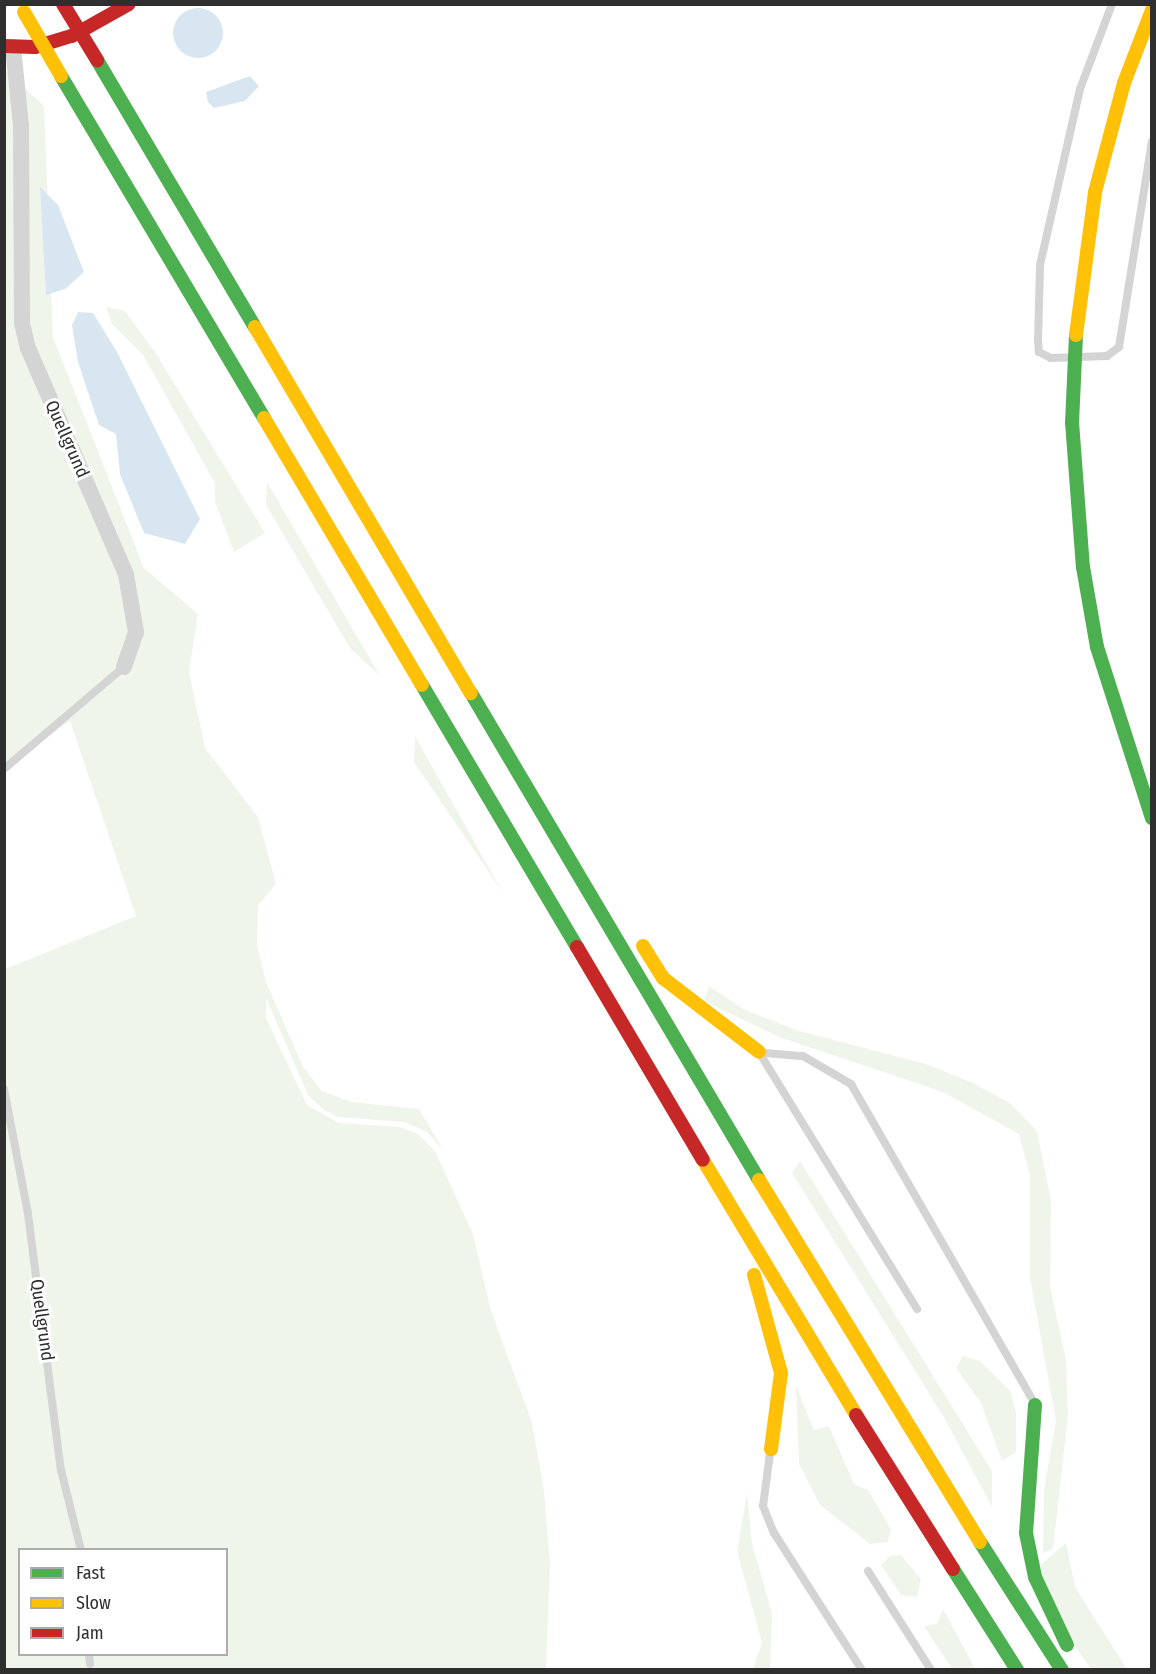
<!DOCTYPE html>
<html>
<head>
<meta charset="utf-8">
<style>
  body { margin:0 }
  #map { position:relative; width:1156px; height:1674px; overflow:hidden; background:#fff; font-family:"Fira Sans Condensed",sans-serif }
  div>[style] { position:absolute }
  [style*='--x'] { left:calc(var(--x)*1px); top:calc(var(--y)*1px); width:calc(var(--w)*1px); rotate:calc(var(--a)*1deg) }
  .green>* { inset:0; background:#f0f5ec }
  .water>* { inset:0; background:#d8e6f2 }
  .round { border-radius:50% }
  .lane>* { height:8px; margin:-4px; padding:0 4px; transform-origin:4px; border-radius:4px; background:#d4d4d4 }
  .street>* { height:16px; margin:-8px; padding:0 8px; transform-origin:8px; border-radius:8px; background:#d4d4d4 }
  .fast>* { height:14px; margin:-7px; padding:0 7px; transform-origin:7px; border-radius:7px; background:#4caf50 }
  .slow>* { height:14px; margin:-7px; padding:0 7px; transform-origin:7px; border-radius:7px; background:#ffc107 }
  .jam>* { height:14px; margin:-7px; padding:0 7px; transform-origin:7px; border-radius:7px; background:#c62828 }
  .slow-bridge>* { height:14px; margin:-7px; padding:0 7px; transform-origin:7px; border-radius:7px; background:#ffc107 }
  .jam-bridge>* { height:14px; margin:-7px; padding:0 7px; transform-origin:7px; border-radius:7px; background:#c62828 }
  span { translate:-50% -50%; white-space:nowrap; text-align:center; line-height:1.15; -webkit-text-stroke:6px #fff; paint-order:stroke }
  .street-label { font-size:18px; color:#2f2f2f }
  .frame { position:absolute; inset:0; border:6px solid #2f2f2f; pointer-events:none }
  .legend { position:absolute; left:18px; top:1548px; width:210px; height:108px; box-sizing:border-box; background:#fff; border:2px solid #acacac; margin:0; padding:8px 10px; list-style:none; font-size:18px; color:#2f2f2f }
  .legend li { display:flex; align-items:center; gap:12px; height:30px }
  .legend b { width:30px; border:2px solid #acacac }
</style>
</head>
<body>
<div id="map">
  <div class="green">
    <div style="clip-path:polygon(evenodd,5px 70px,44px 106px,53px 337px,144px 568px,198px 614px,189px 672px,205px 748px,258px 817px,276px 884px,258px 905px,257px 946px,266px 982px,303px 1067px,322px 1091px,351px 1102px,419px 1109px,443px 1150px,427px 1132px,404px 1122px,338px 1117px,323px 1109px,308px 1095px,266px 998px,266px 1018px,307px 1105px,339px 1123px,400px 1127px,418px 1134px,435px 1151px,473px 1234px,491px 1311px,532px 1422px,544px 1491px,550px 1564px,546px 1669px,5px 1669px,5px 969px,136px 916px,70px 721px,5px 765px,5px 70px,20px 1550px,226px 1550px,226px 1654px,20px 1654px,20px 1550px)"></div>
    <div style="clip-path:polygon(106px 307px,125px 311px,157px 355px,265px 533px,234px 552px,215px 502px,215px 483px,143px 355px,112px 324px)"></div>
    <div style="clip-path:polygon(267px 482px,380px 676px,350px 648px,266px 505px)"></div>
    <div style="clip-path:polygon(415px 736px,503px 893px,414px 762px)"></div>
    <div style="clip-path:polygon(709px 986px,745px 1010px,799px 1031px,926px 1064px,973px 1083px,1010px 1103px,1037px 1131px,1051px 1200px,1050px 1286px,1066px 1360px,1068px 1416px,1053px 1549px,1043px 1553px,1044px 1489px,1056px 1421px,1030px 1278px,1030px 1176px,1019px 1134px,943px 1092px,779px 1037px,704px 1001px)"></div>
    <div style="clip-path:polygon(800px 1161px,992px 1471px,992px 1507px,945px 1419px,792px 1173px)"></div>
    <div style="clip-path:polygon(963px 1356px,980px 1361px,1010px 1391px,1016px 1413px,1016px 1452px,1002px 1461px,981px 1403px,956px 1368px)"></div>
    <div style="clip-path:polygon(796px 1385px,814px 1430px,829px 1426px,854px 1484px,868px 1490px,891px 1529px,888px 1542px,870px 1544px,820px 1505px,799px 1464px)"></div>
    <div style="clip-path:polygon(747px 1493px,752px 1543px,772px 1613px,770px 1669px,753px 1669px,762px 1643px,737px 1551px)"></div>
    <div style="clip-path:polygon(1066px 1543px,1075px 1587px,1127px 1669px,1091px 1669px,1068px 1636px,1038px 1567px)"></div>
    <div style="clip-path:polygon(901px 1555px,921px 1579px,917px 1597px,901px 1595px,881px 1565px,890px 1556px)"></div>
    <div style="clip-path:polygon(943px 1609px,970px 1659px,975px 1669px,952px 1669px,924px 1626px,937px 1624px)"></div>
  </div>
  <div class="water">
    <div class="round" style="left:173px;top:8px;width:50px;height:50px"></div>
    <div style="clip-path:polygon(250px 76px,259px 86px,245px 101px,214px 108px,208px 102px,206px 92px)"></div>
    <div style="clip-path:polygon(40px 187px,58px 205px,84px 272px,65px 289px,46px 295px)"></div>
    <div style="clip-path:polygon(78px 312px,93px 313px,117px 352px,200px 519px,185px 544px,144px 533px,120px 474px,116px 434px,99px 425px,78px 362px,72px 325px)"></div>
  </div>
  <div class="lane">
    <div style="--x:1112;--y:4;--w:91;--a:110.6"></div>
    <div style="--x:1080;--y:89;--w:180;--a:102.8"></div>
    <div style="--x:1040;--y:265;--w:74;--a:91.5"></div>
    <div style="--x:1038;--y:339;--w:13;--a:86"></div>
    <div style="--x:1039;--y:352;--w:13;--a:27"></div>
    <div style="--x:1051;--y:358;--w:56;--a:-2"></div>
    <div style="--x:1107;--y:356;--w:15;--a:-37"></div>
    <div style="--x:1119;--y:347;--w:208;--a:-80.9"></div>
    <div style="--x:4;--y:769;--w:157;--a:-40.4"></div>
    <div style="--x:765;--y:1053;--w:38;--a:5"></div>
    <div style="--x:803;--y:1056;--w:56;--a:30.3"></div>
    <div style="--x:851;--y:1084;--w:363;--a:60.1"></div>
    <div style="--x:762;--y:1057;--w:296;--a:58.4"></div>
    <div style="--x:4;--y:1089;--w:127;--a:79.1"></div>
    <div style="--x:28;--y:1214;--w:258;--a:82.7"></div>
    <div style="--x:61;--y:1470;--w:82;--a:76"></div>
    <div style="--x:770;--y:1453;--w:53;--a:97.5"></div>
    <div style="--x:763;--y:1506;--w:29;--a:68"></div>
    <div style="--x:774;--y:1533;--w:163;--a:57.3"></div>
    <div style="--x:868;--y:1571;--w:117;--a:57.5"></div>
    <div style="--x:89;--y:1654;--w:10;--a:84"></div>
  </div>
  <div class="street">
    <div style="--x:13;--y:47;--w:79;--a:84.2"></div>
    <div style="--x:21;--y:126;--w:197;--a:89.7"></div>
    <div style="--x:22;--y:323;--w:26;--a:77"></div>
    <div style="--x:28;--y:348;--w:247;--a:66.6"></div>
    <div style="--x:126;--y:575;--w:58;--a:80"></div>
    <div style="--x:136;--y:632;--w:37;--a:109"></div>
  </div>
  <div class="fast">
    <div style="--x:97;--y:60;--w:310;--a:59.4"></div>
    <div style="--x:61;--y:76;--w:398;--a:59.3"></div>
    <div style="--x:1076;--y:335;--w:87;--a:92.6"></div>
    <div style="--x:1072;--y:422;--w:145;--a:85.7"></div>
    <div style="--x:1083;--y:567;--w:81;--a:80.1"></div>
    <div style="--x:1097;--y:647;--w:180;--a:72.2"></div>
    <div style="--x:422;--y:685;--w:304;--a:59.4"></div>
    <div style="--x:471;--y:693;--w:566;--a:59.4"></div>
    <div style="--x:1035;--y:1405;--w:128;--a:94"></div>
    <div style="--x:1026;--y:1533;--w:45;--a:78.4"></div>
    <div style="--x:1035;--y:1577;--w:75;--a:64.8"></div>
    <div style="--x:980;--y:1542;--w:152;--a:57.4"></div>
    <div style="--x:953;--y:1569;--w:120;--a:57.6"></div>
  </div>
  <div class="slow">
    <div style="--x:255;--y:327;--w:425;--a:59.5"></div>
    <div style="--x:1076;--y:335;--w:144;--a:-82.4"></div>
    <div style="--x:1095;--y:192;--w:113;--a:-75.1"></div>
    <div style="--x:1124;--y:83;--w:78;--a:-69"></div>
    <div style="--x:264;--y:418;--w:310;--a:59.4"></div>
    <div style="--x:643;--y:946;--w:38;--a:58"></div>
    <div style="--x:663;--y:978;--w:121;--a:37.6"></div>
    <div style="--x:703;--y:1160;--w:297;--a:59"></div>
    <div style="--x:759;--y:1180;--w:424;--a:58.6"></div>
    <div style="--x:754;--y:1275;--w:102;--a:74.6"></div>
    <div style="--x:781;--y:1373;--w:77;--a:97.5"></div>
  </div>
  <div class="jam">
    <div style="--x:4;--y:46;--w:31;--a:2"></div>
    <div style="--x:35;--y:47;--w:39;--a:-17"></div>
    <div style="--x:72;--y:36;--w:65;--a:-29.3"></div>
    <div style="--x:577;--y:947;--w:247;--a:59.4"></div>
    <div style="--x:856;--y:1415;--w:182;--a:57.8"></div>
  </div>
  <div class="slow-bridge">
    <div style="--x:24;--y:12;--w:74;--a:60"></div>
  </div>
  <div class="jam-bridge">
    <div style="--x:63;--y:4;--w:66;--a:58.7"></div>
  </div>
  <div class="street-label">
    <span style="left:67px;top:439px;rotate:66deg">Quellgrund</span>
    <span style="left:42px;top:1320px;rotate:82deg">Quellgrund</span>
  </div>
  <div class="frame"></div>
  <ul class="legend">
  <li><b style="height:8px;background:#4caf50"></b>Fast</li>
  <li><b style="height:8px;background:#ffc107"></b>Slow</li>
  <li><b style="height:8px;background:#c62828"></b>Jam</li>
  </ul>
</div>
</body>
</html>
